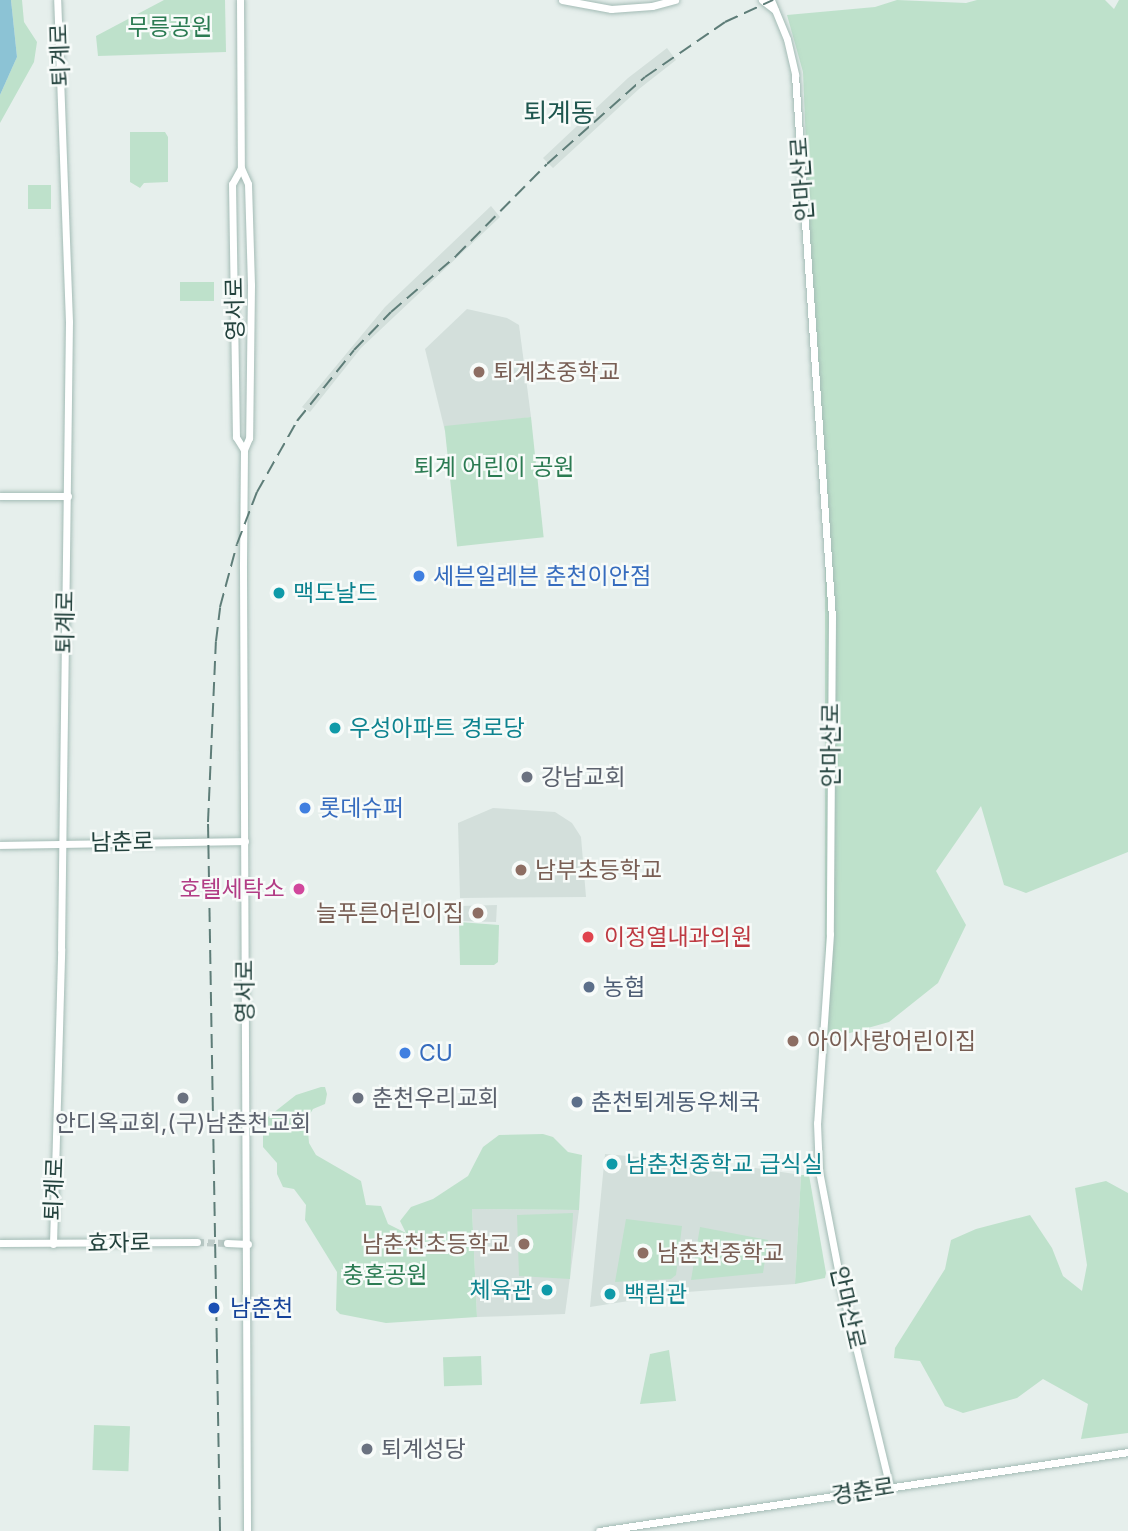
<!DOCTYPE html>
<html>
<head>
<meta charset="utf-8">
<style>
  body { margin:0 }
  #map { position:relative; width:1128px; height:1531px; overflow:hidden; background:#e6efec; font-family:Inter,"Noto Sans KR",sans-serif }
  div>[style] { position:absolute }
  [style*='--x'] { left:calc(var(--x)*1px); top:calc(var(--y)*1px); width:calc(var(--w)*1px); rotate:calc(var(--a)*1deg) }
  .built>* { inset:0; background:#d3dfdb }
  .green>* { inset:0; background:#bee1cb; transform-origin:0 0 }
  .water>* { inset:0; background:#8cc3d5 }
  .secondary-tunnel>* { height:7px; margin-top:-3.5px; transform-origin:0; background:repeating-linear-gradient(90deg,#bfccc9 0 7px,transparent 0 10.5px) }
  .roads { filter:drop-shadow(0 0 2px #a3bbb5) drop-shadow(0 0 2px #a3bbb5) }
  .secondary>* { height:7px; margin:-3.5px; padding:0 3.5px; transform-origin:3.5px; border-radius:3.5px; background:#fff }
  .rail>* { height:2px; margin-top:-1px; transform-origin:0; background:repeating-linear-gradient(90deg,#5e7d78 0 14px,transparent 0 21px) }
  .dots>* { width:19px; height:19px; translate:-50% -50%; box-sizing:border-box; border:4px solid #f7fbf9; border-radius:50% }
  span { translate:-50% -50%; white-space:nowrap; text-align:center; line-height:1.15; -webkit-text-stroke:5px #f7fbf9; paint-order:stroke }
  .park-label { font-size:23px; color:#2b7b52 }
  .street-label { font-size:23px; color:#23423d }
  .education-label { font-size:23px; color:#785e54 }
  .left { translate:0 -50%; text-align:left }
  .right { translate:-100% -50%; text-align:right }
  .shop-label { font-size:23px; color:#366cbe }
  .culture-label { font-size:23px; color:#0d838f }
  .worship-label { font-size:23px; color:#5b616d }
  .hotel-label { font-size:23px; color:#b23c85 }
  .health-label { font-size:23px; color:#be3a42 }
  .service-label { font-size:23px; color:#4e5e75 }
  .transit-label { font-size:23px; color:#164399 }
  .quarter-label { font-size:26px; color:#1e564e }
</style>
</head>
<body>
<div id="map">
  <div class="built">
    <div style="clip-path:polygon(667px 48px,676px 60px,639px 89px,553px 168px,543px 158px,628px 78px)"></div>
    <div style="clip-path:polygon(491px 206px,500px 217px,361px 348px,310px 412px,302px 407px,385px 307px)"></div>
    <div style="clip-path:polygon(467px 309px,507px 318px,519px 325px,531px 417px,445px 431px,425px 349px)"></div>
    <div style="clip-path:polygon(493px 808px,555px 812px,572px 823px,581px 837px,586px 897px,460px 898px,458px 823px)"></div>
    <div style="clip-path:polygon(497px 905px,496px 922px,459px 921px,460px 906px)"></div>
    <div style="clip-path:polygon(605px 1154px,652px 1158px,700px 1171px,734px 1173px,755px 1168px,801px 1175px,795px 1284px,687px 1292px,590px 1307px)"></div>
    <div style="clip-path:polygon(472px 1209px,579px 1210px,565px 1314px,477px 1317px)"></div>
  </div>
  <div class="green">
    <div style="clip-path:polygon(11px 0,22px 0,24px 22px,37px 42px,34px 62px,0 123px,0 95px,17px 57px)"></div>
    <div style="clip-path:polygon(164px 0,225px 0,226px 52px,98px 56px,96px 36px)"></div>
    <div style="clip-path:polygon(897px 0,966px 3px,977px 0,1105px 0,1114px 9px,1119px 0,1128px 0,1128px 852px,1026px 893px,1004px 885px,981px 806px,936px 871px,966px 925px,938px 983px,889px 1022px,825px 1040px,825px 533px,817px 411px,803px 72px,787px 15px,875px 7px)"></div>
    <div style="clip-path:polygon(130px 132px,165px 132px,168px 137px,168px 182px,144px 183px,140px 188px,130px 182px)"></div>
    <div style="left:28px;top:185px;width:23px;height:24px"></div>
    <div style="left:180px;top:282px;width:34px;height:19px"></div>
    <div style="left:531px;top:417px;width:121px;height:87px;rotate:84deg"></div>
    <div style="clip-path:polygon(459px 922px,499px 925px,498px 962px,494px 965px,460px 965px)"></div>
    <div style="clip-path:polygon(321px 1087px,325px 1087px,327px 1094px,325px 1104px,313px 1109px,307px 1119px,309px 1143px,316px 1155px,361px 1181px,366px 1205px,381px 1206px,388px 1224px,406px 1233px,400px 1221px,411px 1207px,433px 1199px,468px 1176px,483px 1147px,499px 1135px,543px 1134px,553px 1137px,568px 1152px,582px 1155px,579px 1210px,472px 1209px,477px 1317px,386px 1323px,340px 1314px,336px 1310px,337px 1272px,305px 1220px,306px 1205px,294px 1189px,283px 1187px,277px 1174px,277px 1163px,263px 1147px,263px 1121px,296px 1095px)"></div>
    <div style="clip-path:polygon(801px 1175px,809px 1175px,826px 1273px,825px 1278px,795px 1284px)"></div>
    <div style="clip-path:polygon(1106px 1181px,1128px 1193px,1128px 1433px,1081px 1439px,1088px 1404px,1043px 1379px,1017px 1398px,963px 1413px,945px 1406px,920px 1361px,894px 1358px,895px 1348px,945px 1269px,951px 1240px,976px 1229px,1030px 1215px,1052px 1248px,1063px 1276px,1082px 1291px,1087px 1265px,1075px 1188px)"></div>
    <div style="clip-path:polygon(573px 1213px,570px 1279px,519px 1276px,517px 1215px)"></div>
    <div style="clip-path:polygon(626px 1219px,682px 1226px,676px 1275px,671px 1279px,615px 1282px)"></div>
    <div style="clip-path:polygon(700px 1227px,768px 1240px,763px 1273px,691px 1280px)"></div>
    <div style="clip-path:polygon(669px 1350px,676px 1401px,640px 1404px,650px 1354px)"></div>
    <div style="left:481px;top:1356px;width:29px;height:38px;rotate:88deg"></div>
    <div style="left:94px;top:1425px;width:36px;height:45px;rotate:2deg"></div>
  </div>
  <div class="water">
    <div style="clip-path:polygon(0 0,11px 0,17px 57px,0 95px)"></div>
  </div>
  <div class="secondary-tunnel">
    <div style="--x:197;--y:1242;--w:30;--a:2"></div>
  </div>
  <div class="roads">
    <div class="secondary">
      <div style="--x:240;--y:0;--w:168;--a:89.7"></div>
      <div style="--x:241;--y:168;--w:17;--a:66"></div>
      <div style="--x:248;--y:184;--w:101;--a:88.3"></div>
      <div style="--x:251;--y:285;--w:153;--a:90.7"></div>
      <div style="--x:249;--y:438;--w:13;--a:113"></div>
      <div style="--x:244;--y:450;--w:119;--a:90.5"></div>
      <div style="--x:243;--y:569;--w:962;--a:89.76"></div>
      <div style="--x:562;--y:0;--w:50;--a:10.4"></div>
      <div style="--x:611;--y:9;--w:41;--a:-4.2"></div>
      <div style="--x:652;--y:6;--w:24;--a:-15"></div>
      <div style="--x:762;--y:0;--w:16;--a:38"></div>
      <div style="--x:771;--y:0;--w:42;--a:67.7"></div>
      <div style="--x:787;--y:39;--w:37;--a:77"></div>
      <div style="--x:795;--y:75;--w:544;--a:86.1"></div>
      <div style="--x:832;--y:618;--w:316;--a:90.4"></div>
      <div style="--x:830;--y:934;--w:189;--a:93.9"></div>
      <div style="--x:817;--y:1123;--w:48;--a:87.6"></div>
      <div style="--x:819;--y:1171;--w:116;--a:79.1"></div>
      <div style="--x:841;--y:1285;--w:208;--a:76.4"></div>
      <div style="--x:241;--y:168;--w:18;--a:119"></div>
      <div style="--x:232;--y:184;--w:253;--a:89.1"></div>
      <div style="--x:236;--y:437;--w:15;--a:58"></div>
      <div style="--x:0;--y:496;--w:68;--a:0"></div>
      <div style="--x:0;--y:845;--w:245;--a:-0.9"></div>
      <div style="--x:0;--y:1243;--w:197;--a:-0.3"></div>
      <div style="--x:227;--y:1243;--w:21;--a:3"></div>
      <div style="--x:53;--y:1244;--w:295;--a:-88.4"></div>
      <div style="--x:61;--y:949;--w:627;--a:-89.27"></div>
      <div style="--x:69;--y:322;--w:322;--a:-92.1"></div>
      <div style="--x:599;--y:1531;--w:535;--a:-8.49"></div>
    </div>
  </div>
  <div class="rail">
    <div style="--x:220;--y:1531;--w:709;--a:-90.97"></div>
    <div style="--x:208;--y:822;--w:181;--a:-87.5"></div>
    <div style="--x:216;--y:641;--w:34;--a:-83"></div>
    <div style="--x:220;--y:607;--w:65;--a:-74.9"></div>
    <div style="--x:237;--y:544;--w:56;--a:-69"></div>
    <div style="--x:257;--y:492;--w:81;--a:-60.6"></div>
    <div style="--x:297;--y:421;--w:91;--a:-51.2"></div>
    <div style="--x:354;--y:350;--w:53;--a:-45.8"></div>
    <div style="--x:391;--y:312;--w:86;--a:-40.7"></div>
    <div style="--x:456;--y:256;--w:129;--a:-45.3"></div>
    <div style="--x:547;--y:164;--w:131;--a:-41.6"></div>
    <div style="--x:645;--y:77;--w:97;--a:-34.5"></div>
    <div style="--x:725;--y:22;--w:53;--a:-24.6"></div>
  </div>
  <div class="dots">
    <div style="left:479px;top:372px;background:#8d6e63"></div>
    <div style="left:419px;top:576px;background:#3f7fe0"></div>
    <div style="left:279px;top:593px;background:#0f9aa8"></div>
    <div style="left:335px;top:728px;background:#0f9aa8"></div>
    <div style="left:527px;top:777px;background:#6b7280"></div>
    <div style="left:305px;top:808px;background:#3f7fe0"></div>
    <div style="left:521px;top:870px;background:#8d6e63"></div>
    <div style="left:299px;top:889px;background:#d1479c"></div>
    <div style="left:478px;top:913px;background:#8d6e63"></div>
    <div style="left:588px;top:937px;background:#e0444e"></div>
    <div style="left:589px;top:987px;background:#5c6f8a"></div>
    <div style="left:793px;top:1041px;background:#8d6e63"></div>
    <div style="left:405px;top:1053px;background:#3f7fe0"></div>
    <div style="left:183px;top:1098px;background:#6b7280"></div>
    <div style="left:358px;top:1098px;background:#6b7280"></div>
    <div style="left:577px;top:1102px;background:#5c6f8a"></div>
    <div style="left:612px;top:1164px;background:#0f9aa8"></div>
    <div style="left:524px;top:1244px;background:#8d6e63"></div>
    <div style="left:643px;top:1253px;background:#8d6e63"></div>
    <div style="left:547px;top:1290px;background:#0f9aa8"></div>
    <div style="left:610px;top:1294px;background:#0f9aa8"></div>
    <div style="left:214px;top:1308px;background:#1a4fb4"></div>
    <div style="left:367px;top:1449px;background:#6b7280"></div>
  </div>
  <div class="park-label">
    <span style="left:170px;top:27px">무릉공원</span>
    <span style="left:494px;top:467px">퇴계 어린이 공원</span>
    <span style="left:385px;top:1275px">충혼공원</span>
  </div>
  <div class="street-label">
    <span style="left:60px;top:55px;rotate:-92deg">퇴계로</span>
    <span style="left:802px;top:179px;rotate:-94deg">안마산로</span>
    <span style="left:235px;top:309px;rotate:-91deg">영서로</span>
    <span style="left:65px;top:622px;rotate:-89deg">퇴계로</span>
    <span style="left:831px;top:745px;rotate:-90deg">안마산로</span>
    <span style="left:122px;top:842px;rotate:-1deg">남춘로</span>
    <span style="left:245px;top:991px;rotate:-90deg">영서로</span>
    <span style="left:54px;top:1189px;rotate:-88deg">퇴계로</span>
    <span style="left:119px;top:1243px;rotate:-1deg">효자로</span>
    <span style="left:848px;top:1308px;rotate:77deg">안마산로</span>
    <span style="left:863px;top:1491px;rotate:-9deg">경춘로</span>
  </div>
  <div class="education-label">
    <span class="left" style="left:493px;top:372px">퇴계초중학교</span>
    <span class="left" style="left:535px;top:870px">남부초등학교</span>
    <span class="right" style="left:464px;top:913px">늘푸른어린이집</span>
    <span class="left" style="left:807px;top:1041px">아이사랑어린이집</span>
    <span class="right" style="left:510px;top:1244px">남춘천초등학교</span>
    <span class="left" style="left:657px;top:1253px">남춘천중학교</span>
  </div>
  <div class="shop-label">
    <span class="left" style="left:433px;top:576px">세븐일레븐 춘천이안점</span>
    <span class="left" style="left:319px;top:808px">롯데슈퍼</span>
    <span class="left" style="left:419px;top:1053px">CU</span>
  </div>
  <div class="culture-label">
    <span class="left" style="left:293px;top:593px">맥도날드</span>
    <span class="left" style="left:349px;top:728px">우성아파트 경로당</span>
    <span class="left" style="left:626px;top:1164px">남춘천중학교 급식실</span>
    <span class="right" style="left:533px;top:1290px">체육관</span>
    <span class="left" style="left:624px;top:1294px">백림관</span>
  </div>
  <div class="worship-label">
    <span class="left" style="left:541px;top:777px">강남교회</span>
    <span class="left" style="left:372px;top:1098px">춘천우리교회</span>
    <span style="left:183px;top:1123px">안디옥교회,(구)남춘천교회</span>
    <span class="left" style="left:381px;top:1449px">퇴계성당</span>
  </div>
  <div class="hotel-label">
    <span class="right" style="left:285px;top:889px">호텔세탁소</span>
  </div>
  <div class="health-label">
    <span class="left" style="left:604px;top:937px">이정열내과의원</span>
  </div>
  <div class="service-label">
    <span class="left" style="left:603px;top:987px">농협</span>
    <span class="left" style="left:591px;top:1102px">춘천퇴계동우체국</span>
  </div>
  <div class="transit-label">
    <span class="left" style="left:230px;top:1308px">남춘천</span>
  </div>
  <div class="quarter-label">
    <span style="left:559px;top:113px">퇴계동</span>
  </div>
</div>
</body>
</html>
